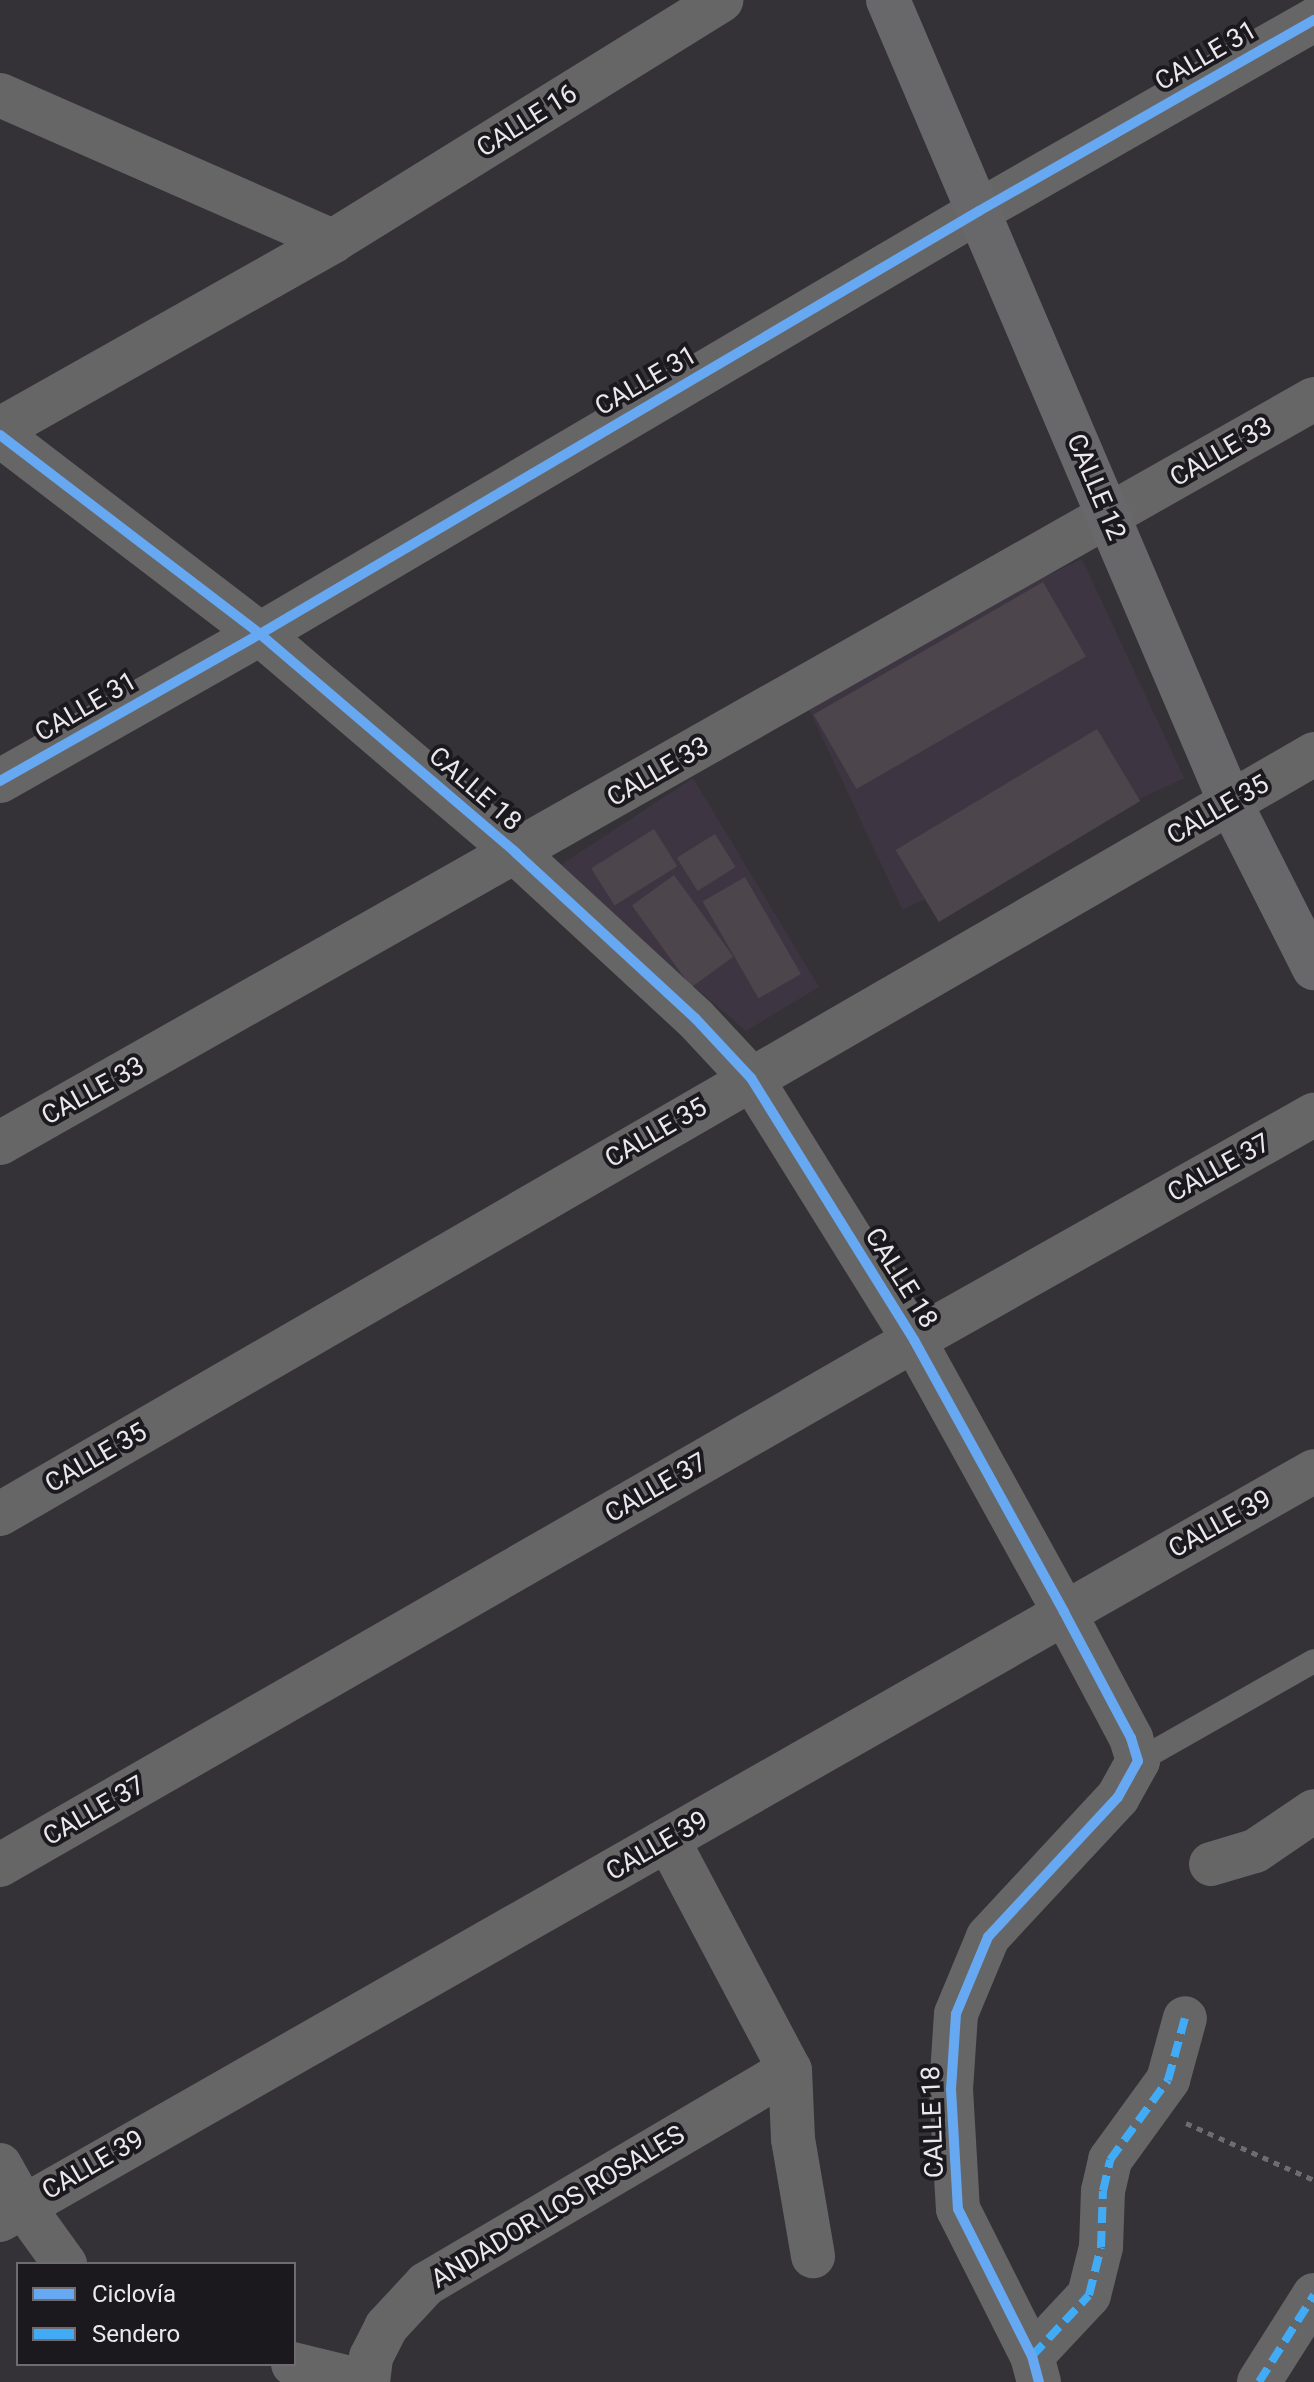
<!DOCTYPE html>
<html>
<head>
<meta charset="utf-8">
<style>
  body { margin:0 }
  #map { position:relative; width:1314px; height:2382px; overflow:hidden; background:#343236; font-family:Roboto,sans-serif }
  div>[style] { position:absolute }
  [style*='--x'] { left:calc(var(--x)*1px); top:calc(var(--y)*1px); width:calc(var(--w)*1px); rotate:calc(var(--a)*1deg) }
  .built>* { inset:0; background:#3e3542; transform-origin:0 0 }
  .building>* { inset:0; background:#4c454b; transform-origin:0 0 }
  .path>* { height:5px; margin-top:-2.5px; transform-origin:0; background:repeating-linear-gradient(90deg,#6d6d6e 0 6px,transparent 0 12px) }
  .lane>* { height:24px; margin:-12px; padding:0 12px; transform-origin:12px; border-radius:12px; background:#666667 }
  .street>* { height:44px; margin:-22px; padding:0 22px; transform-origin:22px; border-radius:22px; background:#666667 }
  .secondary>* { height:44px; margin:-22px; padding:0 22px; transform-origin:22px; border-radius:22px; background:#68686a }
  .quiet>* { height:8px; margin-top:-4px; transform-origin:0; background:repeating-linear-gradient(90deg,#42abf6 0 16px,transparent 0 24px) }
  .cycleway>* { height:10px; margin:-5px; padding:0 5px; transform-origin:5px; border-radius:5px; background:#66a8f1 }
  span { translate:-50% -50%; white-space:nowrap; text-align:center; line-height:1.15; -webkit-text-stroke:8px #1b191d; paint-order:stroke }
  .street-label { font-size:26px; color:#ebe8ed }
  .legend { position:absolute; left:16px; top:2262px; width:280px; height:104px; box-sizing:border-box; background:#1b191d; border:2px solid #6e6c70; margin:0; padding:10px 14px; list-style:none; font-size:24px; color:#ebe8ed }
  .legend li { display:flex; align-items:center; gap:16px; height:40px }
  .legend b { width:40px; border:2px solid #6e6c70 }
</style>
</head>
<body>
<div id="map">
  <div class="built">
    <div style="left:1082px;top:559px;width:242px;height:311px;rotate:65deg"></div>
    <div style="clip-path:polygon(693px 778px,819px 987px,746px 1031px,556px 868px)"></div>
  </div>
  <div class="building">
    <div style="left:1043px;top:582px;width:86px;height:265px;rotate:60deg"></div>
    <div style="left:1097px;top:729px;width:84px;height:235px;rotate:59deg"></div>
    <div style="left:654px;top:829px;width:44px;height:74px;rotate:58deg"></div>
    <div style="left:715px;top:834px;width:39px;height:45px;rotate:58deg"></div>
    <div style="left:674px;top:875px;width:101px;height:52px;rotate:54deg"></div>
    <div style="left:745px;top:877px;width:112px;height:49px;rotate:60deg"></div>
  </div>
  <div class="path">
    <div style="--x:1186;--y:2123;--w:140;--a:24"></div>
  </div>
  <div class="lane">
    <div style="--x:1138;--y:1761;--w:202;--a:-29.6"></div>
  </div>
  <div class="street">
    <div style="--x:0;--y:95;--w:364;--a:23.7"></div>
    <div style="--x:0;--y:429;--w:382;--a:-29.4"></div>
    <div style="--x:333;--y:241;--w:457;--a:-31.8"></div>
    <div style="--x:0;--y:435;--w:327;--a:37.4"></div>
    <div style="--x:260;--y:634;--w:337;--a:40.5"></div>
    <div style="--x:516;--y:853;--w:243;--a:42.7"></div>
    <div style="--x:695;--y:1018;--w:82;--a:47"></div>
    <div style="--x:751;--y:1078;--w:309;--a:58.1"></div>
    <div style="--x:914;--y:1340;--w:311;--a:61.1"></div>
    <div style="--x:1064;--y:1612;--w:143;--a:62"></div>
    <div style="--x:1131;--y:1738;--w:24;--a:73"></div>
    <div style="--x:1138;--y:1761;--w:41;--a:119.1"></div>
    <div style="--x:1118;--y:1797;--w:191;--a:132.9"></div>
    <div style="--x:988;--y:1937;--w:83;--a:112.6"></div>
    <div style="--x:956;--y:2014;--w:75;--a:93.8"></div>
    <div style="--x:951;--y:2089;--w:120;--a:86.7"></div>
    <div style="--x:958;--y:2209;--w:165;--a:63.3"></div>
    <div style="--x:1032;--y:2356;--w:27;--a:75"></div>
    <div style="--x:0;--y:781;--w:299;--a:-29.5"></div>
    <div style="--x:260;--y:634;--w:834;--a:-30.47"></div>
    <div style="--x:979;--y:211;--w:386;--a:-29.7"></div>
    <div style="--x:0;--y:1143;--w:1510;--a:-29.52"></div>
    <div style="--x:0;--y:1514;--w:1518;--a:-30.04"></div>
    <div style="--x:668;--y:1840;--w:260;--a:62.1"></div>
    <div style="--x:790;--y:2070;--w:69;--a:87.5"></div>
    <div style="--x:793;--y:2139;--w:119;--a:80.3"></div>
    <div style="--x:1211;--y:1864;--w:46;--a:-16.5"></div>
    <div style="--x:1255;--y:1851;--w:71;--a:-34.1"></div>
    <div style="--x:0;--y:1865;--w:1054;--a:-29.87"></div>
    <div style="--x:914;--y:1340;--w:459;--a:-29.4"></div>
    <div style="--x:0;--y:2165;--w:47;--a:60.7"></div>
    <div style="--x:23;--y:2206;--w:72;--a:54.1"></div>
    <div style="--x:0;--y:2220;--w:1512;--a:-29.68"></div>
    <div style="--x:1032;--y:2356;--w:83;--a:-46.9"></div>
    <div style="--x:1089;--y:2295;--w:49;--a:-76"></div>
    <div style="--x:1101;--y:2247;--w:56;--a:-88"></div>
    <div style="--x:1103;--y:2191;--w:32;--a:-77"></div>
    <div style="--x:1110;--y:2160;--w:99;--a:-54.1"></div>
    <div style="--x:1168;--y:2080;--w:64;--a:-74.7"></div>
    <div style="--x:293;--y:2364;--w:76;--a:13.7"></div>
    <div style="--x:368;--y:2382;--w:25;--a:-83"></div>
    <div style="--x:371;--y:2357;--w:34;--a:-63"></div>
    <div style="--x:386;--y:2327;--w:59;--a:-47.1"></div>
    <div style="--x:426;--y:2284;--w:422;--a:-30.5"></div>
    <div style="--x:1259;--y:2382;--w:103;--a:-57.7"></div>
  </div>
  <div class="secondary">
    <div style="--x:888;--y:0;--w:874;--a:66.9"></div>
    <div style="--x:1231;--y:804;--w:184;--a:63.2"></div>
  </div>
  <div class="quiet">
    <div style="--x:1032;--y:2356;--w:83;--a:-46.9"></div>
    <div style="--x:1089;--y:2295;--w:49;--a:-76"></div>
    <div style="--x:1101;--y:2247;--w:56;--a:-88"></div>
    <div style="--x:1103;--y:2191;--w:32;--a:-77"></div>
    <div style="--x:1110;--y:2160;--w:99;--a:-54.1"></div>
    <div style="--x:1168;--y:2080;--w:64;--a:-74.7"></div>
    <div style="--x:1259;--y:2382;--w:103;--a:-57.7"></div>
  </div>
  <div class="cycleway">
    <div style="--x:0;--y:435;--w:327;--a:37.4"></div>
    <div style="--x:260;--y:634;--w:337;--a:40.5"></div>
    <div style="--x:516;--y:853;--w:243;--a:42.7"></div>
    <div style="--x:695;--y:1018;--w:82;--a:47"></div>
    <div style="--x:751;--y:1078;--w:309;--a:58.1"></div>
    <div style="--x:914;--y:1340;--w:311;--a:61.1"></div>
    <div style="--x:1064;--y:1612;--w:143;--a:62"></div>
    <div style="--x:1131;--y:1738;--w:24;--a:73"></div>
    <div style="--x:1138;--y:1761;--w:41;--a:119.1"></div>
    <div style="--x:1118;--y:1797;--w:191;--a:132.9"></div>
    <div style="--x:988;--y:1937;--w:83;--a:112.6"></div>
    <div style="--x:956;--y:2014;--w:75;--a:93.8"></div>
    <div style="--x:951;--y:2089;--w:120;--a:86.7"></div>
    <div style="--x:958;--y:2209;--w:165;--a:63.3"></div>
    <div style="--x:1032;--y:2356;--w:27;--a:75"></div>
    <div style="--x:0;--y:781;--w:299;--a:-29.5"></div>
    <div style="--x:260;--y:634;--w:834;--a:-30.47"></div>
    <div style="--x:979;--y:211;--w:386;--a:-29.7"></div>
  </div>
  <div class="street-label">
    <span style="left:1206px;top:56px;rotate:-30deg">CALLE 31</span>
    <span style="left:527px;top:121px;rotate:-32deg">CALLE 16</span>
    <span style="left:646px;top:381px;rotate:-30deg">CALLE 31</span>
    <span style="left:1221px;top:452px;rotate:-30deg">CALLE 33</span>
    <span style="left:1096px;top:487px;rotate:67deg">CALLE 12</span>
    <span style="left:86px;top:707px;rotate:-30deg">CALLE 31</span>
    <span style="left:658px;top:772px;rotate:-30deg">CALLE 33</span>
    <span style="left:475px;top:789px;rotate:41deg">CALLE 18</span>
    <span style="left:1218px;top:810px;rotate:-30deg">CALLE 35</span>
    <span style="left:93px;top:1091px;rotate:-29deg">CALLE 33</span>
    <span style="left:656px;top:1133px;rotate:-30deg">CALLE 35</span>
    <span style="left:1219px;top:1168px;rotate:-29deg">CALLE 37</span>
    <span style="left:901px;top:1278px;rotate:58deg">CALLE 18</span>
    <span style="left:96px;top:1458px;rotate:-30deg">CALLE 35</span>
    <span style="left:656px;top:1488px;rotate:-30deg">CALLE 37</span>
    <span style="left:1220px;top:1524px;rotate:-29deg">CALLE 39</span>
    <span style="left:94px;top:1811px;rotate:-30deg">CALLE 37</span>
    <span style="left:657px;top:1846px;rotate:-30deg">CALLE 39</span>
    <span style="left:933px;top:2122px;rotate:-92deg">CALLE 18</span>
    <span style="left:93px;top:2165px;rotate:-30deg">CALLE 39</span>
    <span style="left:558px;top:2207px;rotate:-31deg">ANDADOR LOS ROSALES</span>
  </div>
  <ul class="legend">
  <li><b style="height:10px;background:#66a8f1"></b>Ciclovía</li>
  <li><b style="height:10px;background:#42abf6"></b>Sendero</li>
  </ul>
</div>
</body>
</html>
